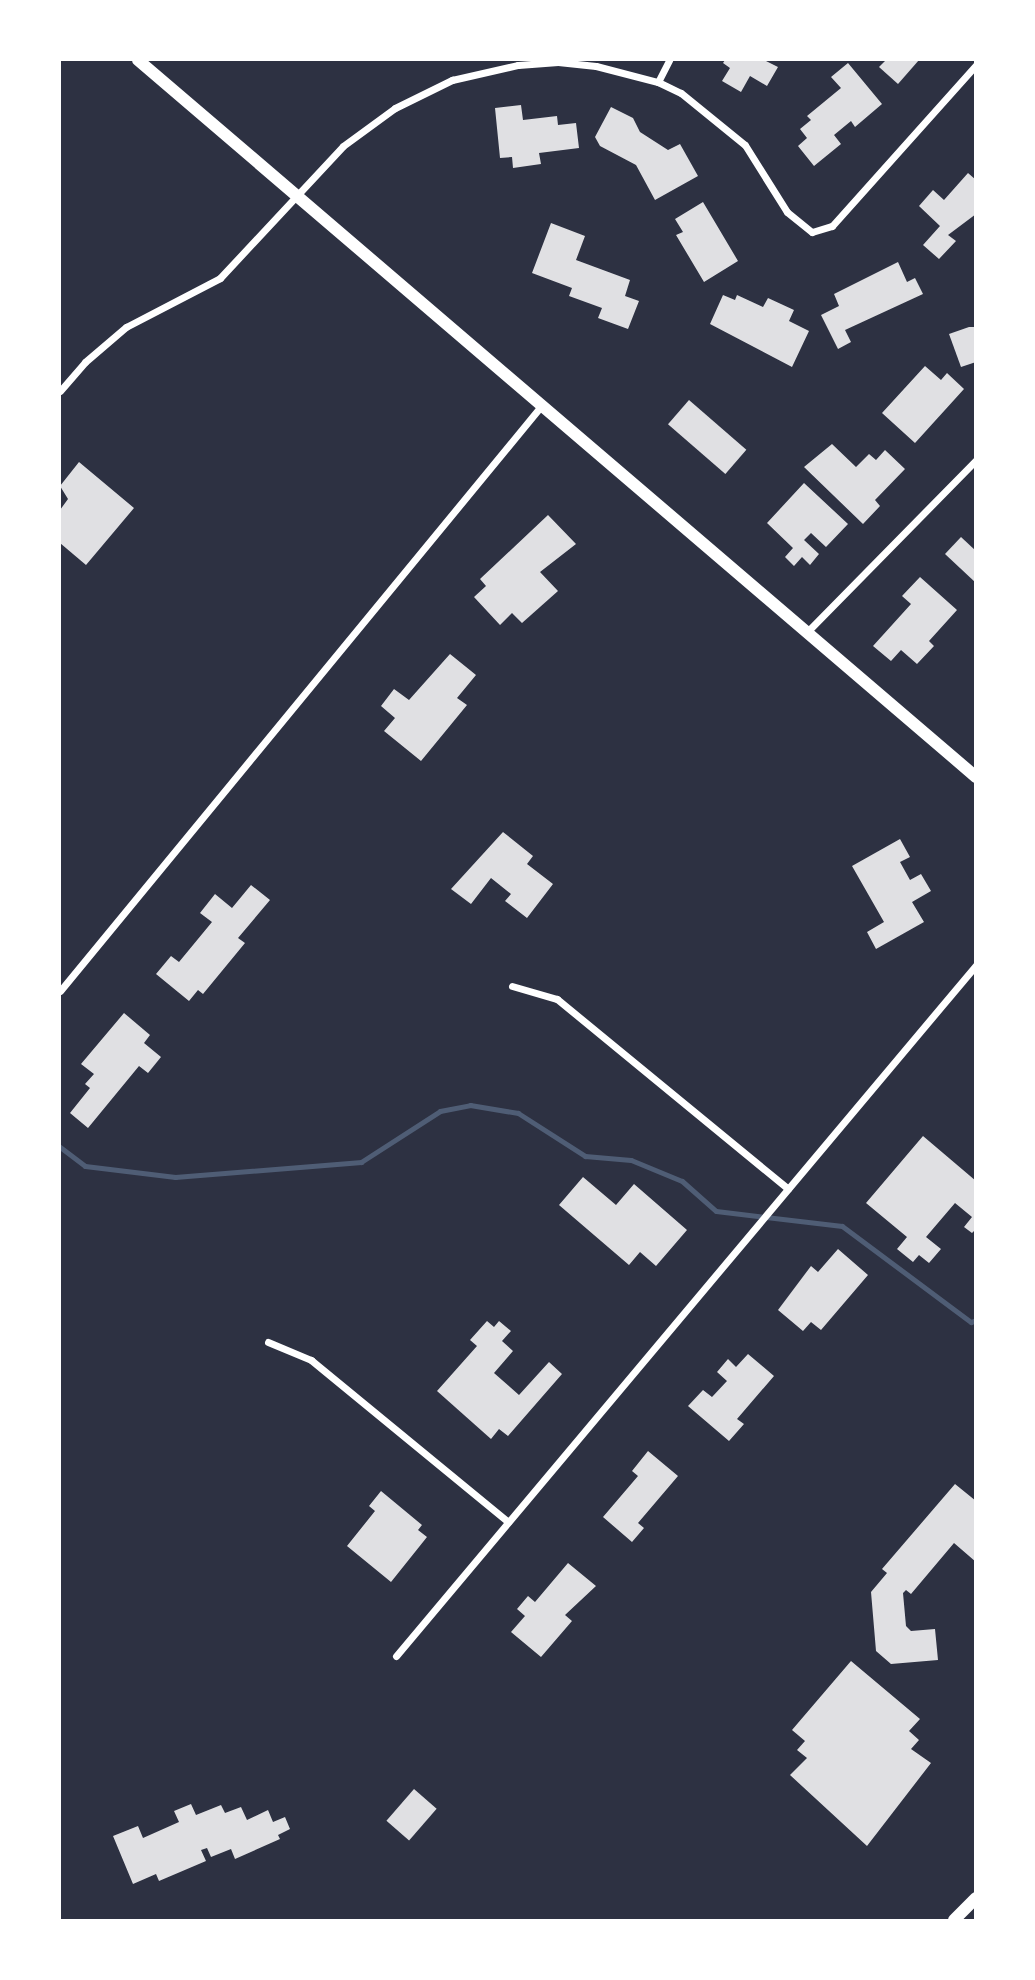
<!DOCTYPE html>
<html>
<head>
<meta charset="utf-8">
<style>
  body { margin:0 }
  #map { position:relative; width:1035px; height:1980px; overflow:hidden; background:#2d3142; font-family:"Libre Baskerville",serif }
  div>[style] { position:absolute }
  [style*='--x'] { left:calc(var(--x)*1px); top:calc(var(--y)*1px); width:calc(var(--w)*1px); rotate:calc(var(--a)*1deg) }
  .stream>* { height:5px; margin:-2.5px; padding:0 2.5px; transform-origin:2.5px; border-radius:2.5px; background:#4f5d75 }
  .building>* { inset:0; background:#e0e0e3; transform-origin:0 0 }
  .minor>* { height:7px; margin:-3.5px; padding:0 3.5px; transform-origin:3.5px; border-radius:3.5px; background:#fff }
  .tertiary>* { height:12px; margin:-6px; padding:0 6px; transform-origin:6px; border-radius:6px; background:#fff }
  span { translate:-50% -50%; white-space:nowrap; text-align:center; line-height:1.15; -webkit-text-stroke:5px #fff; paint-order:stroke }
  .frame { position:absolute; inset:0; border:61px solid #fff; pointer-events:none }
</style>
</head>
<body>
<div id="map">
  <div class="stream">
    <div style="--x:60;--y:1147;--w:31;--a:37"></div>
    <div style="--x:85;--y:1166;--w:91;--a:7"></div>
    <div style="--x:175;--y:1177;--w:187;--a:-4.6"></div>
    <div style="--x:361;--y:1162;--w:94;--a:-32.8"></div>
    <div style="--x:440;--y:1111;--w:31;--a:-11"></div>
    <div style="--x:470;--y:1105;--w:49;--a:9.5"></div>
    <div style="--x:518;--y:1113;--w:80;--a:32.7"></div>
    <div style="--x:585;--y:1156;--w:46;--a:5"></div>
    <div style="--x:631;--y:1160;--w:55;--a:22.4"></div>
    <div style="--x:682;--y:1181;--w:45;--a:41.4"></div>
    <div style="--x:716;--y:1211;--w:127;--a:6.8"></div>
    <div style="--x:842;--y:1226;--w:161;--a:36.7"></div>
    <div style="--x:971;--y:1322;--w:5;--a:-22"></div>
  </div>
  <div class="building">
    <div style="clip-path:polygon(725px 60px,764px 60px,778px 67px,767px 86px,750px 76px,741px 92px,722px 81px,730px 68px,723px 63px)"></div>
    <div style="clip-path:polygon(886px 60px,919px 60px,898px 84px,879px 67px)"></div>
    <div style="clip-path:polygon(848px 63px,882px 104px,855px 127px,851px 121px,834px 135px,841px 144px,814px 166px,798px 146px,807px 138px,800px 129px,811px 120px,807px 116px,841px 88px,831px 77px)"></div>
    <div style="clip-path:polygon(521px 105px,523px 120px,557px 116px,558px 125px,576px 123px,579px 148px,539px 153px,541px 164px,513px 168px,512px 157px,500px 158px,495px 108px)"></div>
    <div style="clip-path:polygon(611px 107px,633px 118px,640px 132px,668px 150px,680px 144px,698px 176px,655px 200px,636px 165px,600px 146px,595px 137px)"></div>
    <div style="clip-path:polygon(968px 173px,976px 180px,976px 214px,948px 235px,956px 241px,939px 259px,923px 245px,940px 226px,919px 206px,933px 190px,944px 200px)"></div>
    <div style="clip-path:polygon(703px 202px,738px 261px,704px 282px,676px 235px,683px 232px,675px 219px)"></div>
    <div style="clip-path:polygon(551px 223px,585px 236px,576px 260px,630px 280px,625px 296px,639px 301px,628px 329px,598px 318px,602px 308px,569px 296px,572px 288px,532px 273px)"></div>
    <div style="clip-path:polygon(898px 262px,907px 282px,915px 278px,923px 294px,845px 330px,851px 342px,838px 349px,821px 315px,839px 306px,834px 294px)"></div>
    <div style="clip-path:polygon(723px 295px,735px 300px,737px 295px,763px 307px,768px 298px,794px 310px,789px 321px,809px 331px,792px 367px,710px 324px)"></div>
    <div style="clip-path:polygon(969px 327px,976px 327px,976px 362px,961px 367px,949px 334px)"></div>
    <div style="clip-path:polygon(925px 366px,941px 380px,947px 373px,964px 389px,915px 443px,882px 413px)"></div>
    <div style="left:689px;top:400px;width:76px;height:32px;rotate:41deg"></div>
    <div style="clip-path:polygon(832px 444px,856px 467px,869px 454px,876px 460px,885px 450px,905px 469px,875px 500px,880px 506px,863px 524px,804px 467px)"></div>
    <div style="clip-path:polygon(79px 462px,134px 508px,86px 565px,60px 543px,60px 510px,68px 499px,60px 486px)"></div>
    <div style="clip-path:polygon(804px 483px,848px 524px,826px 547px,811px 533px,804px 540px,819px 554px,810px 565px,802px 557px,794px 566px,785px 557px,793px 548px,767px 523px)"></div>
    <div style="clip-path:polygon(548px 515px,576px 544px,540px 572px,558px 591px,522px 623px,512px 613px,500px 625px,474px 597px,486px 586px,480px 579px)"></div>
    <div style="clip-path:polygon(961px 537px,976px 551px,976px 583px,945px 554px)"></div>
    <div style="clip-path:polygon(920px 577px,957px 610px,929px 641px,934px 646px,917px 664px,901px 650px,891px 661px,873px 646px,911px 604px,902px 596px)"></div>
    <div style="clip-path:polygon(450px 654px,476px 675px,457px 698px,467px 705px,421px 761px,384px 731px,395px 718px,381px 706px,394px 689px,409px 700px)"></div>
    <div style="clip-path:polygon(503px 832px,533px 856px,527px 864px,553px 884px,527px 918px,505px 901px,511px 894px,491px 878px,471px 904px,451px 889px)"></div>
    <div style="clip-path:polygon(900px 839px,910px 857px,900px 862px,910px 880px,921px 874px,931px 891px,912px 902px,924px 922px,876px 949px,867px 932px,884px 922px,852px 866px)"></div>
    <div style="clip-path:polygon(251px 885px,270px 900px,238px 938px,245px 943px,203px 994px,198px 990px,189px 1001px,156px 974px,171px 956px,179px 962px,212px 922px,200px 913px,215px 894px,232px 908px)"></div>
    <div style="clip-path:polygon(124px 1013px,150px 1035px,144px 1043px,161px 1057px,148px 1073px,139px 1066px,88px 1128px,70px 1113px,90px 1088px,85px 1084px,94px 1074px,81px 1064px)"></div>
    <div style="clip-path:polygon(923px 1136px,976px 1181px,976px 1229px,972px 1233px,964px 1227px,972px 1217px,955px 1203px,926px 1237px,941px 1249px,929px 1263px,919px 1255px,913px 1262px,897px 1249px,907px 1237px,866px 1203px)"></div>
    <div style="clip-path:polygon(583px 1177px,616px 1205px,634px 1184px,687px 1230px,656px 1266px,640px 1252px,629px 1265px,559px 1205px)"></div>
    <div style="clip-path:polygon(838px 1249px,868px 1275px,821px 1330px,811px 1322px,803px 1331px,778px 1310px,811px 1266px,818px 1272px)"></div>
    <div style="clip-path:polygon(487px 1321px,494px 1327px,499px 1321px,511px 1331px,502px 1341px,513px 1351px,494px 1373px,519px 1395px,549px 1362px,562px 1374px,508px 1436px,499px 1429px,491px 1439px,437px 1391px,477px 1346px,470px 1340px)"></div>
    <div style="clip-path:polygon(748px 1354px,774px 1376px,737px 1419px,744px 1424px,729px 1441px,688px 1406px,703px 1390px,712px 1397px,727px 1381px,717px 1372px,728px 1359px,736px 1367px)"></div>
    <div style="clip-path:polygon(648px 1451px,678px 1476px,638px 1523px,644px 1528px,632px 1542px,603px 1517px,638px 1476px,632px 1471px)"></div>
    <div style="clip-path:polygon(955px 1484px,976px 1501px,976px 1562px,954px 1543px,911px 1594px,906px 1590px,903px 1593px,906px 1626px,911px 1631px,935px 1629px,938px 1660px,891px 1664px,876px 1651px,871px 1592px,887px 1573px,882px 1569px)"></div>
    <div style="clip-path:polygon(381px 1491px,422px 1525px,418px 1530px,427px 1537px,391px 1582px,347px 1546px,375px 1511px,369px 1506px)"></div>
    <div style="clip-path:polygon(568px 1563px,596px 1586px,565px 1615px,572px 1621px,541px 1657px,511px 1632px,525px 1616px,517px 1609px,528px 1596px,535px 1602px)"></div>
    <div style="clip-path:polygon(851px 1661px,920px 1719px,909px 1731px,919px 1740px,911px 1749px,931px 1763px,867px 1846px,790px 1775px,807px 1758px,797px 1750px,805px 1741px,792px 1730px)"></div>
    <div style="left:414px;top:1789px;width:30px;height:42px;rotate:41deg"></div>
    <div style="clip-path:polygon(191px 1804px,196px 1815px,221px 1805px,225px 1813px,241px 1807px,247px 1820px,268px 1810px,273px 1822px,285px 1817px,290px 1829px,278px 1835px,280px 1839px,235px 1859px,231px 1849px,211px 1857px,207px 1848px,201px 1850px,206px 1861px,159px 1881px,156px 1874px,133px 1884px,113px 1836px,138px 1826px,143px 1838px,179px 1822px,174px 1811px)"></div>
  </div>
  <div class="minor">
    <div style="--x:658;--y:82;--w:25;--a:-63"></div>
    <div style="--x:60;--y:391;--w:38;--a:-49"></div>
    <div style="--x:85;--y:362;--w:54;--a:-40.5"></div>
    <div style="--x:126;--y:327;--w:106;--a:-27.5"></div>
    <div style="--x:220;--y:278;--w:180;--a:-47"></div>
    <div style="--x:343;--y:146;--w:64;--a:-36.2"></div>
    <div style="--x:395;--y:108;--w:64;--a:-26.2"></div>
    <div style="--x:452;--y:80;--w:68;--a:-12.8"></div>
    <div style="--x:518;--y:65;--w:40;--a:-4.3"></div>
    <div style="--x:558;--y:62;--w:38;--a:6"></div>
    <div style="--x:596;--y:66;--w:64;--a:14.5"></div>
    <div style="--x:658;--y:82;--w:25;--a:26"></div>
    <div style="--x:681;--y:93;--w:82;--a:39.1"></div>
    <div style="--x:745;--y:145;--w:79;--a:57.9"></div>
    <div style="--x:787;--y:212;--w:32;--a:39"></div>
    <div style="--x:812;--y:232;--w:21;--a:-17"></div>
    <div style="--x:832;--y:226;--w:216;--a:-48.2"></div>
    <div style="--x:807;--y:632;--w:241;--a:-45.5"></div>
    <div style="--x:512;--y:986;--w:47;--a:16.1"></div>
    <div style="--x:557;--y:999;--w:299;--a:39.4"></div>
    <div style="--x:60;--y:991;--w:759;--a:-50.56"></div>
    <div style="--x:268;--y:1342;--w:47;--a:22.7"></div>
    <div style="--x:311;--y:1360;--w:255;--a:39.4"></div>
    <div style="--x:396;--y:1656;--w:902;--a:-49.99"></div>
  </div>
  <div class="tertiary">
    <div style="--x:138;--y:60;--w:1103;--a:40.55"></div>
    <div style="--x:954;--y:1920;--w:31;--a:-45"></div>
  </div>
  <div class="frame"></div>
</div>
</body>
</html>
